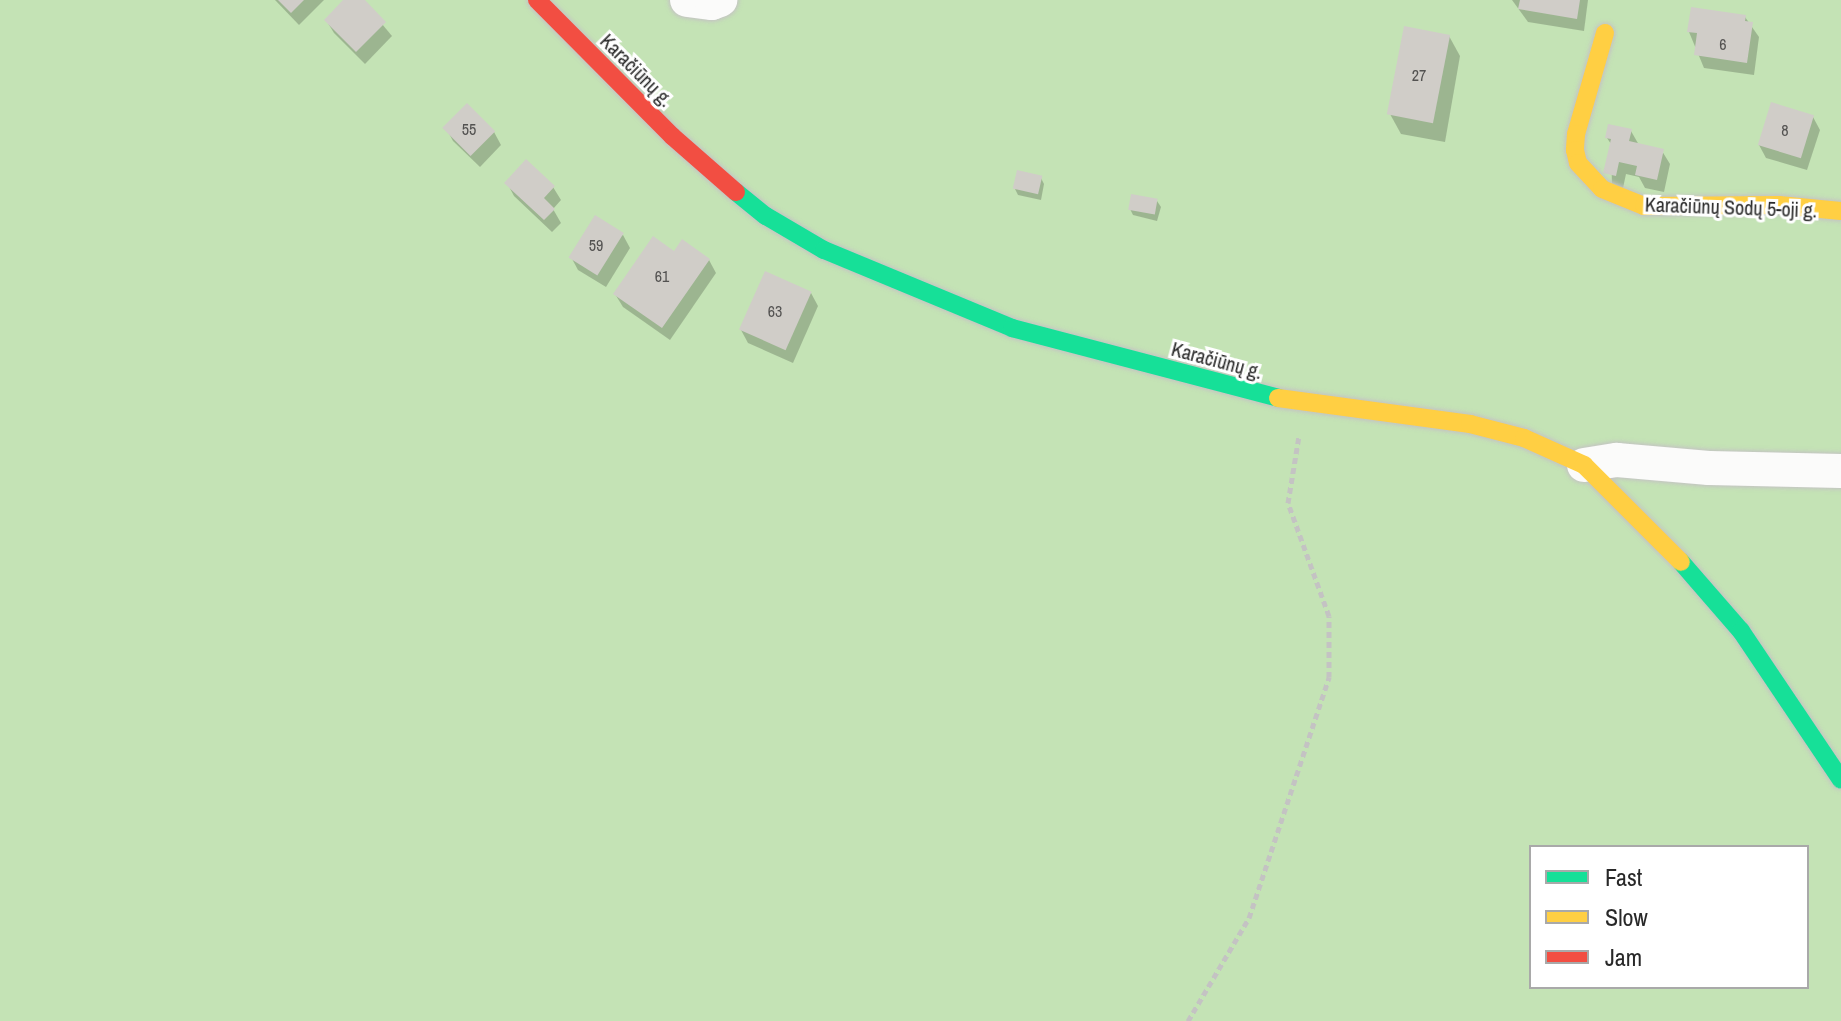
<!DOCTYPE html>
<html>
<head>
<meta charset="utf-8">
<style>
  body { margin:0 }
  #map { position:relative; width:1841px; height:1021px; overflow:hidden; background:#e7e4dd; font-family:"Archivo Narrow",sans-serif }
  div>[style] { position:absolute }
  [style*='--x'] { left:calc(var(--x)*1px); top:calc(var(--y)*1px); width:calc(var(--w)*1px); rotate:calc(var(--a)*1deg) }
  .green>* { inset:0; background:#c4e3b5 }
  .shadow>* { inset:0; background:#0003 }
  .building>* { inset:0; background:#d0cdc8; transform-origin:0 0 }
  .path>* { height:5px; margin-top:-2.5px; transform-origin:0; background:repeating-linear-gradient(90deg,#c4c3c3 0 6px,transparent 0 10px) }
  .roads { filter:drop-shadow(0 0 2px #c4c3c3) drop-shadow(0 0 2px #c4c3c3) }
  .street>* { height:34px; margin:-17px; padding:0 17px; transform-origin:17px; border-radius:17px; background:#fbfbfa }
  .fast>* { height:18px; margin:-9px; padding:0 9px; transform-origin:9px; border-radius:9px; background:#16e098 }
  .slow>* { height:18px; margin:-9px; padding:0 9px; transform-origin:9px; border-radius:9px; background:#ffcf43 }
  .jam>* { height:18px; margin:-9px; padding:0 9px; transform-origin:9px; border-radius:9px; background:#f24e42 }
  span { translate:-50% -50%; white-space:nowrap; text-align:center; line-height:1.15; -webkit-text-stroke:6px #fff; paint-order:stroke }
  .number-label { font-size:16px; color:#535251 }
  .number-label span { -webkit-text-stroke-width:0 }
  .street-label { font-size:20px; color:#282828 }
  .legend { position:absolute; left:1529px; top:845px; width:280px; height:144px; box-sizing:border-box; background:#fff; border:2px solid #a9a9a9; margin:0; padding:10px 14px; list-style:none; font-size:24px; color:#282828 }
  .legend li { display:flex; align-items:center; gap:16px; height:40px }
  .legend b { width:40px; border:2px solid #a9a9a9 }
</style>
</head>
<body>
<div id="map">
  <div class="green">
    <div style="clip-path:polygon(evenodd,0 0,1841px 0,1841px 1021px,0 1021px,0 0,1531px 847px,1807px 847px,1807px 987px,1531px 987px,1531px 847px)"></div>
  </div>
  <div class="shadow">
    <div style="clip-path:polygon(275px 0,324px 0,299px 25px)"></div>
    <div style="clip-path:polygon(346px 0,362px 0,392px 36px,365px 64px,334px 33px,326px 20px)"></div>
    <div style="clip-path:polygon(1512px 0,1588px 0,1584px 31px,1528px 22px)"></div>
    <div style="clip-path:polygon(1745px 17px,1759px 37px,1754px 75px,1704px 68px,1689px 32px)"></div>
    <div style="clip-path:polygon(1449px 36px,1460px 56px,1445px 142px,1401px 134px,1390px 114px)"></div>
    <div style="clip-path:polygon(1813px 117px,1820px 130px,1807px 170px,1766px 158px,1759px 145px)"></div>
    <div style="clip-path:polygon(446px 128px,494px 132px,501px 145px,480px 167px,453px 141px)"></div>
    <div style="clip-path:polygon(1631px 131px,1639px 145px,1662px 151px,1670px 164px,1664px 192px,1645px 188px,1639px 177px,1626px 174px,1623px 188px,1612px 186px,1611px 144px,1607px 138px)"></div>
    <div style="clip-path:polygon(1041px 178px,1044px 184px,1041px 200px,1018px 195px,1015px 189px)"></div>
    <div style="clip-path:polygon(507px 183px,553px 187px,561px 200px,553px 209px,561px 223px,552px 232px,514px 196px)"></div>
    <div style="clip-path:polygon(1157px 201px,1161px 207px,1157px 221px,1133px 215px,1130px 209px)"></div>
    <div style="clip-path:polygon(623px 235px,630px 248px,606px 287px,578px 270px,571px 257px)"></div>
    <div style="clip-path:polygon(674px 254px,709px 260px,716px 273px,670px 340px,623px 307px,615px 294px)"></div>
    <div style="clip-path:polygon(811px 293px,818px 306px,793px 363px,748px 343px,741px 330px)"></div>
  </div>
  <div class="building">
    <div style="clip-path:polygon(278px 0,304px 0,291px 13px)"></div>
    <div style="clip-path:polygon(343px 0,365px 0,386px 22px,356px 52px,324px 20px)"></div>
    <div style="clip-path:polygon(1520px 0,1580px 0,1577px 19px,1518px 9px)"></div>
    <div style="clip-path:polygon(1691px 7px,1746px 15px,1745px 21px,1753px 22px,1747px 63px,1694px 55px,1697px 33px,1687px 32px)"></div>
    <div style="left:1404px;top:26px;width:47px;height:90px;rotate:11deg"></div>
    <div style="left:1771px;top:102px;width:45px;height:45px;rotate:17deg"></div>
    <div style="left:467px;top:103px;width:40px;height:35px;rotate:45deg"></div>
    <div style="clip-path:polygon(1608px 124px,1632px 129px,1629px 141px,1664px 149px,1657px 180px,1635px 175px,1637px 166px,1619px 162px,1616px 176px,1603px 173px,1611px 139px,1605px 138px)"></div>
    <div style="clip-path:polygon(526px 159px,555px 186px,544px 198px,555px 209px,544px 220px,504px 183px)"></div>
    <div style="left:1017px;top:170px;width:26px;height:19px;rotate:13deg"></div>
    <div style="left:1131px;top:194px;width:27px;height:16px;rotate:10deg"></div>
    <div style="left:595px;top:215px;width:34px;height:50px;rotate:32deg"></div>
    <div style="clip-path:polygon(653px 236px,674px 251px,682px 239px,710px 259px,662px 328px,613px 294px)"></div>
    <div style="left:765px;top:271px;width:51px;height:64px;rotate:24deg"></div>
  </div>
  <div class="path">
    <div style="--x:1188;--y:1021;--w:120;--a:-59.4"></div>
    <div style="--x:1249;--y:918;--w:254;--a:-71.6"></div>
    <div style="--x:1329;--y:677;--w:61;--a:-90"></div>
    <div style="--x:1329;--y:616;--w:120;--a:-109.9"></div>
    <div style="--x:1288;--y:503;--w:68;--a:-80.7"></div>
  </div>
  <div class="roads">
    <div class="street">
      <div style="--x:687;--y:0;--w:25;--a:7"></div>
      <div style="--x:712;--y:3;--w:9;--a:-21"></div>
      <div style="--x:1584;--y:465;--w:33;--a:-9"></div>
      <div style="--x:1617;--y:460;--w:92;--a:5"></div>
      <div style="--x:1709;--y:468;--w:132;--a:1.3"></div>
    </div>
    <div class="fast">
      <div style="--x:736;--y:192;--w:38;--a:39"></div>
      <div style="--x:766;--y:216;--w:67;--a:30.4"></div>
      <div style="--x:824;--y:250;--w:204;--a:22.5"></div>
      <div style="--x:1012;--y:328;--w:275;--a:14.7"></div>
      <div style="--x:1681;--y:562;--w:91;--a:49"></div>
      <div style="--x:1741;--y:631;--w:179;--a:56.1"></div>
    </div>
    <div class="slow">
      <div style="--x:1605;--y:33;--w:105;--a:106"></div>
      <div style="--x:1576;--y:134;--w:16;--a:94"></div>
      <div style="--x:1575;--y:150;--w:13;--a:77"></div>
      <div style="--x:1578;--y:163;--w:35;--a:47"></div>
      <div style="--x:1602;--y:189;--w:45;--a:22"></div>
      <div style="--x:1644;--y:206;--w:135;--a:-0.4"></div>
      <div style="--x:1779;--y:205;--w:62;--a:5.5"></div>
      <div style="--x:1278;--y:398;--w:194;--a:7.7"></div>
      <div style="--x:1470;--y:424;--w:56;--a:14.5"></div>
      <div style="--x:1524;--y:438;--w:66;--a:24.2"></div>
      <div style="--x:1584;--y:465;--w:137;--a:45"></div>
    </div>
    <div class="jam">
      <div style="--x:537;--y:0;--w:192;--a:45.2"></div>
      <div style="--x:672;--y:136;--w:85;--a:41.2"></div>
    </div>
  </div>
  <div class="number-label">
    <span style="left:1723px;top:44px">6</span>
    <span style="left:1419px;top:75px">27</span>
    <span style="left:469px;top:129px">55</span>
    <span style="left:1785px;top:130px">8</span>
    <span style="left:596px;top:245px">59</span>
    <span style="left:662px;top:276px">61</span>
    <span style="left:775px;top:311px">63</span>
  </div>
  <div class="street-label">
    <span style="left:637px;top:70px;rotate:45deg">Karačiūnų g.</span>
    <span style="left:1731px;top:207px;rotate:2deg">Karačiūnų Sodų 5-oji g.</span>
    <span style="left:1217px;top:360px;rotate:15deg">Karačiūnų g.</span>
  </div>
  <ul class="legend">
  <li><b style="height:10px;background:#16e098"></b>Fast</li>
  <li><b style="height:10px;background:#ffcf43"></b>Slow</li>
  <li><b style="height:10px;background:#f24e42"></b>Jam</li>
  </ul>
</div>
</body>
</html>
